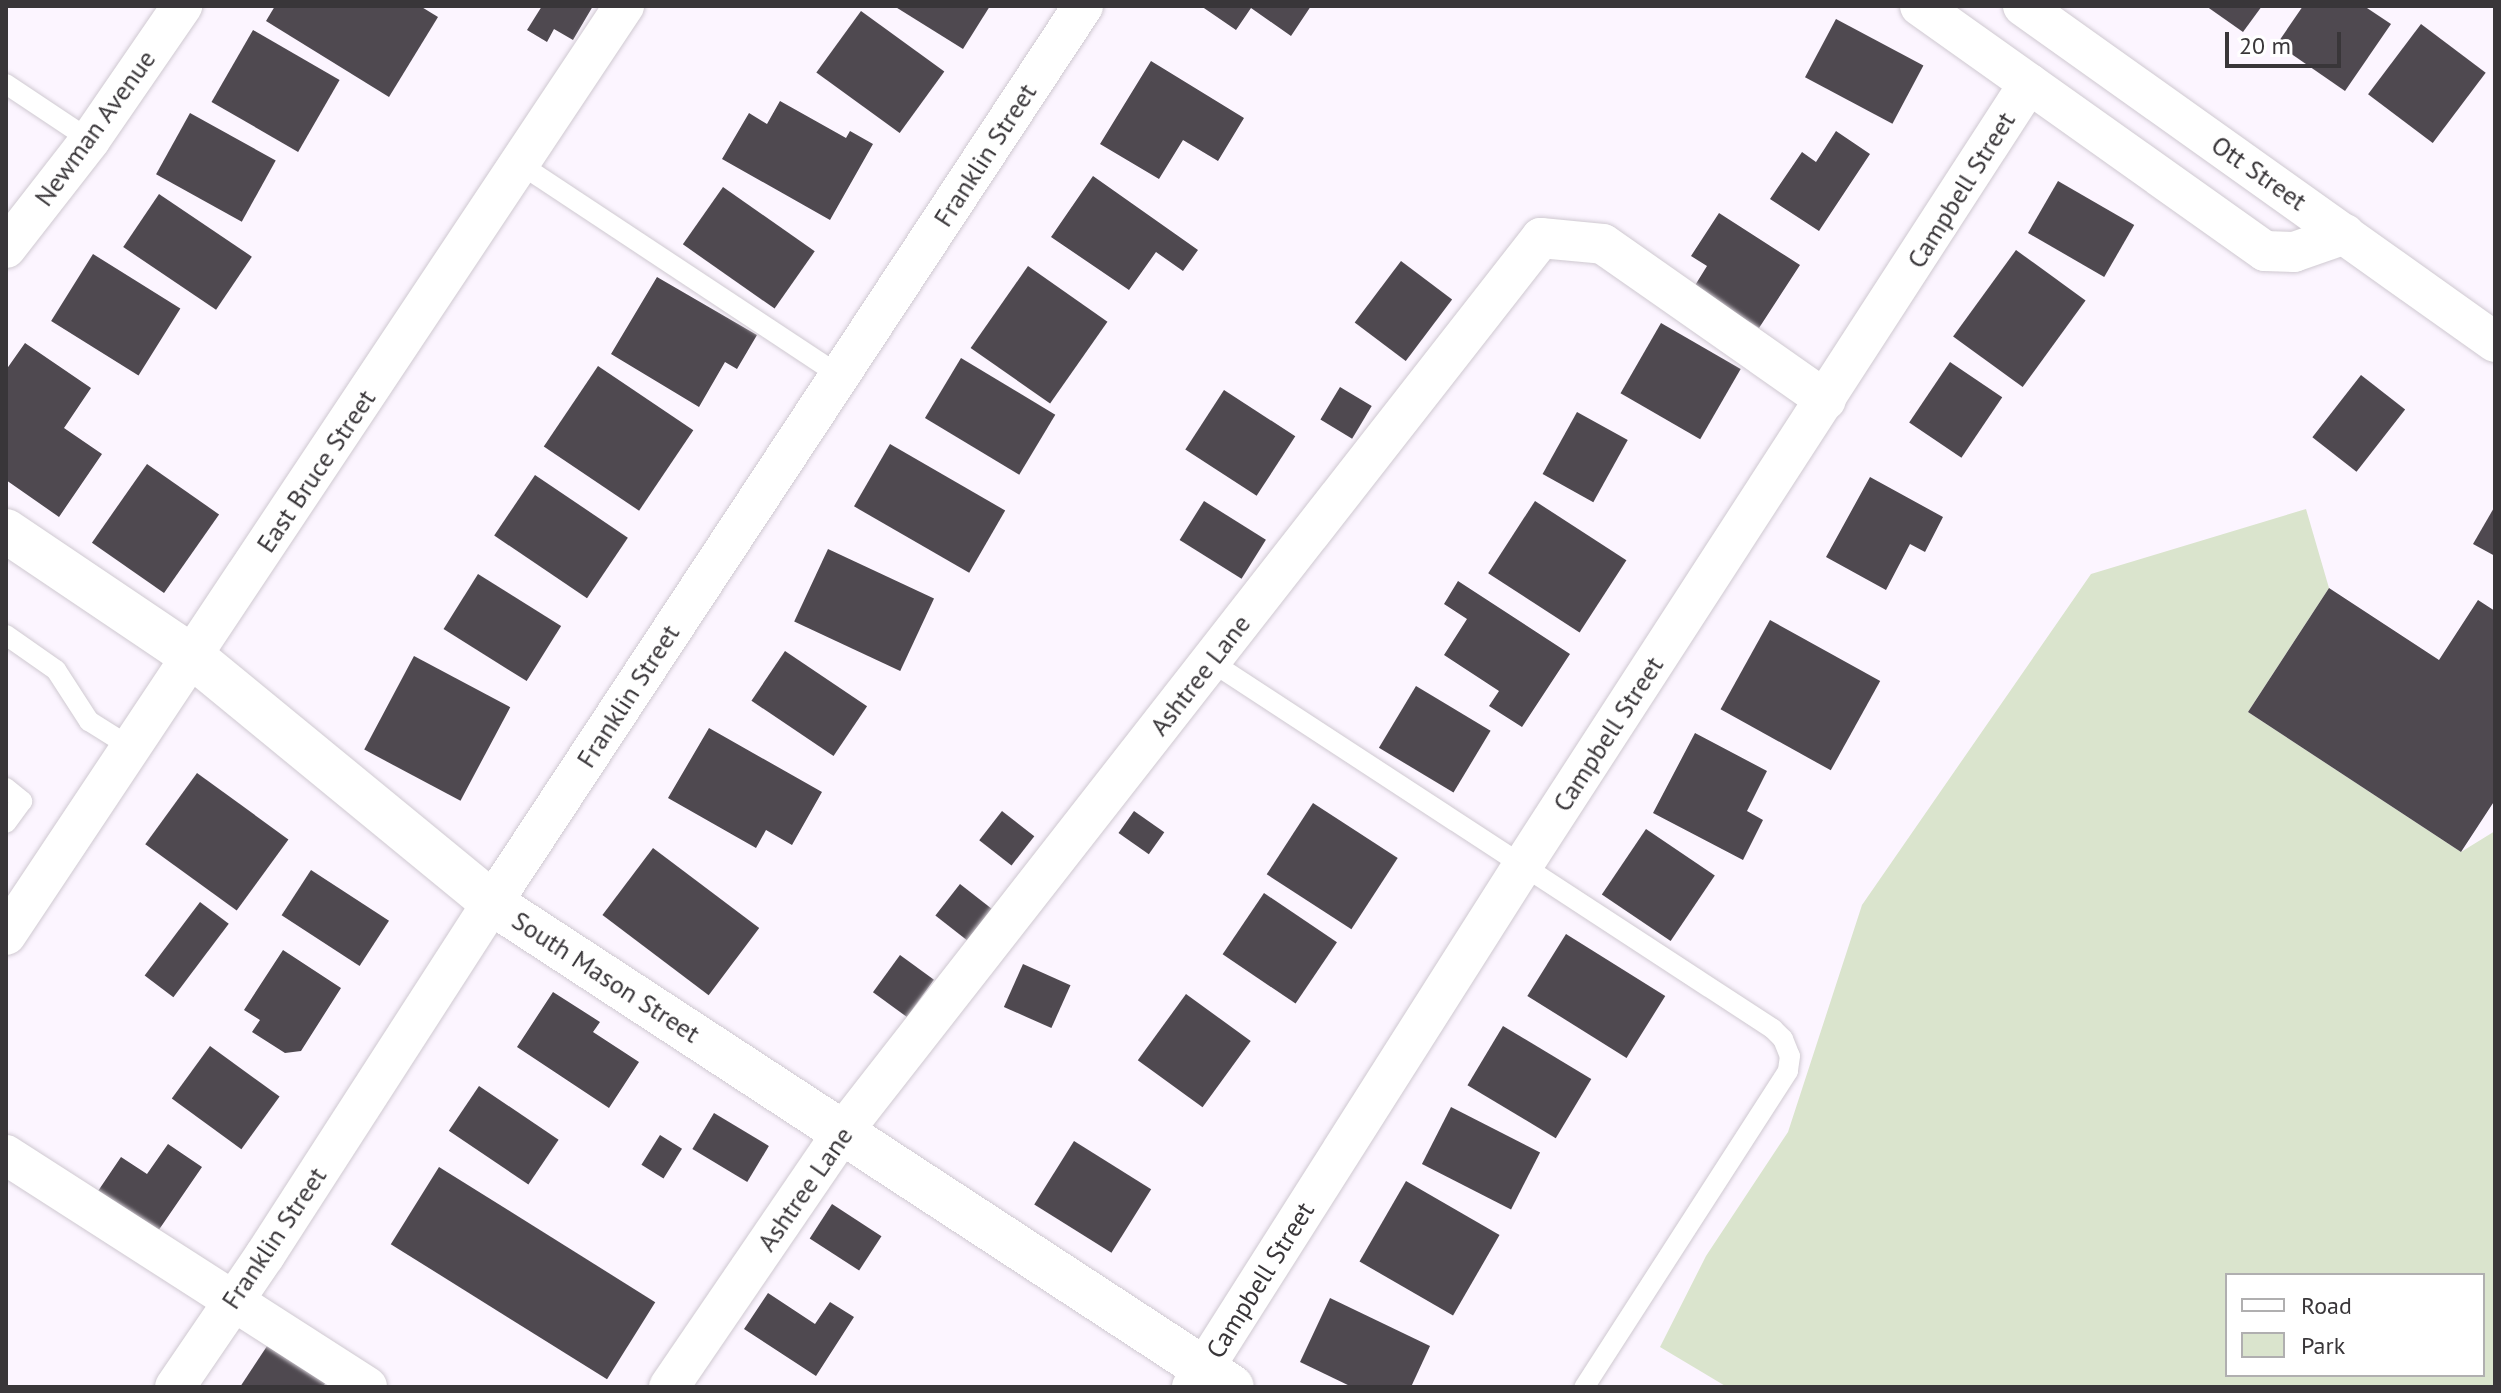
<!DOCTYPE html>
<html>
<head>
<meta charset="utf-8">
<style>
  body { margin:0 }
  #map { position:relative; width:2501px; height:1393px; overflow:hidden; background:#fcf5ff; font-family:"PT Sans",sans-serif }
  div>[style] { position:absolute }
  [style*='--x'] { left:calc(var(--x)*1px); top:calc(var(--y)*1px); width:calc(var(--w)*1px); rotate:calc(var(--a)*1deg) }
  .green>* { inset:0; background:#dae4cd }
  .building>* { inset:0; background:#4f4950; transform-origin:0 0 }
  .roads { filter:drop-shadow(0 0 2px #cfc9d1) drop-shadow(0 0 2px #cfc9d1) }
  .service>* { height:20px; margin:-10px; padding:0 10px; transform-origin:10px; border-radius:10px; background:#fff }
  .minor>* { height:40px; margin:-20px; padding:0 20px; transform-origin:20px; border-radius:20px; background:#fff }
  .secondary>* { height:44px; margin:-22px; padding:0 22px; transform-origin:22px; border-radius:22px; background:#fff }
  span { translate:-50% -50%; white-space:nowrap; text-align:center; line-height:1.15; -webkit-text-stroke:8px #fff; paint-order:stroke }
  .street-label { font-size:26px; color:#393639 }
  .frame { position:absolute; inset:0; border:8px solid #393639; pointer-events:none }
  .legend { position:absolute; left:2225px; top:1273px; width:260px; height:104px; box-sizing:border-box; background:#fff; border:2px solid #b0afb0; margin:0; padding:10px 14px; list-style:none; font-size:24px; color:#393639 }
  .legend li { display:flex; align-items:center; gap:16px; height:40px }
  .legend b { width:40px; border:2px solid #b0afb0 }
  .scale { position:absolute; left:2225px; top:32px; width:116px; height:36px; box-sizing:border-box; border:4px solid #393639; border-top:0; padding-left:10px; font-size:24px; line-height:28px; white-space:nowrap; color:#393639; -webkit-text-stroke:6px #fff; paint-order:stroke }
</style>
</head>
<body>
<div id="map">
  <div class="green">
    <div style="clip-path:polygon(evenodd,2306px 509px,2329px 588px,2248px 712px,2461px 852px,2495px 831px,2495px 1387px,1727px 1387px,1660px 1347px,1706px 1256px,1788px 1132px,1862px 905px,2091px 574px,2306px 509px,2227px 1275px,2483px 1275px,2483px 1375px,2227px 1375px,2227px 1275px)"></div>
  </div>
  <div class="building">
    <div style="clip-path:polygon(275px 6px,420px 6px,438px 17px,389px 97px,266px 21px)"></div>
    <div style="clip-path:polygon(542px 6px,593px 6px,573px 40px,554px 29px,547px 42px,527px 30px)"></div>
    <div style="clip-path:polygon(894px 6px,990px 6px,963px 49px)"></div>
    <div style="clip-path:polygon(1201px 6px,1311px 6px,1291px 36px,1251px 8px,1236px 30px)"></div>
    <div style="clip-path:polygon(2206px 6px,2262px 6px,2243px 32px)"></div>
    <div style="clip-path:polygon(2303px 6px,2364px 6px,2391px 24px,2345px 91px,2277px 44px)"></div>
    <div style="left:861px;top:11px;width:103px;height:76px;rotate:36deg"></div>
    <div style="left:1836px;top:19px;width:99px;height:66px;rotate:28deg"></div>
    <div style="left:2421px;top:24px;width:81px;height:88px;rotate:37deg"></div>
    <div style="left:253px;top:30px;width:100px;height:83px;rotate:30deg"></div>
    <div style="clip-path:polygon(1151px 61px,1244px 118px,1218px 161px,1183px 140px,1159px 179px,1100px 144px)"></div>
    <div style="clip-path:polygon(780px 101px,846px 138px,850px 131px,873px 144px,830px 220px,722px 159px,749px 113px,767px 124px)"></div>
    <div style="left:190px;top:113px;width:98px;height:70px;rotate:29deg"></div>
    <div style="clip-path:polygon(1836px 131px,1870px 154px,1819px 231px,1770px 199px,1802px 152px,1816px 162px)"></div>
    <div style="clip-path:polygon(1093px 176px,1198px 250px,1183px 271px,1156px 252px,1129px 290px,1051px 237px)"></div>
    <div style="left:2058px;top:181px;width:88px;height:60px;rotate:30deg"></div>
    <div style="left:723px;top:187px;width:112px;height:70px;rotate:35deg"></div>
    <div style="left:159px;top:194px;width:112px;height:64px;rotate:34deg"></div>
    <div style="clip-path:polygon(1719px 213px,1800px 265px,1759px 328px,1694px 287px,1707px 266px,1691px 256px)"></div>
    <div style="left:2016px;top:250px;width:86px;height:107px;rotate:36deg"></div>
    <div style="left:93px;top:254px;width:103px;height:79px;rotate:32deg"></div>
    <div style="left:1401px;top:261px;width:64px;height:77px;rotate:37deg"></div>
    <div style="left:1028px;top:266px;width:97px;height:100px;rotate:35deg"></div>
    <div style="clip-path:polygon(657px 277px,757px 335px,737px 369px,725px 362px,699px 407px,611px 354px)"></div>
    <div style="left:1661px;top:323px;width:92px;height:81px;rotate:30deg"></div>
    <div style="clip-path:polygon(25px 343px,91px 388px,64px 428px,102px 454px,59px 517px,6px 480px,6px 370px)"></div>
    <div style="left:961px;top:358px;width:110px;height:70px;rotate:31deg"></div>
    <div style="left:1950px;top:362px;width:63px;height:73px;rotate:34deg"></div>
    <div style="left:598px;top:366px;width:115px;height:97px;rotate:34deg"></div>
    <div style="left:2361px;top:375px;width:56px;height:79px;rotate:38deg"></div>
    <div style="left:1340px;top:387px;width:37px;height:38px;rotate:31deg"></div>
    <div style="left:1224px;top:390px;width:85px;height:71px;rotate:33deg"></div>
    <div style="left:1577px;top:412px;width:58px;height:71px;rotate:29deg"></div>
    <div style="left:890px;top:444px;width:133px;height:72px;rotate:30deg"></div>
    <div style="left:147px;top:464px;width:88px;height:96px;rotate:35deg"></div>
    <div style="left:535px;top:475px;width:112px;height:73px;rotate:34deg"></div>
    <div style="clip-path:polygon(1870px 477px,1943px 517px,1925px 552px,1910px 544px,1886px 590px,1826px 557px)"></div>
    <div style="left:1204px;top:501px;width:73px;height:46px;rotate:32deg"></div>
    <div style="left:1535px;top:501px;width:109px;height:86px;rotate:33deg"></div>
    <div style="clip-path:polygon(2495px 506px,2495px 556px,2473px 544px)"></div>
    <div style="left:828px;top:549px;width:117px;height:80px;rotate:25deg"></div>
    <div style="left:478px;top:574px;width:98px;height:65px;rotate:32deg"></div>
    <div style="clip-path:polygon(1458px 581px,1570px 654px,1522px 727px,1489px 706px,1499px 691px,1444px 655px,1467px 619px,1444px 604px)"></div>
    <div style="clip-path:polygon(2329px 588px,2439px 660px,2478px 600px,2495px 611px,2495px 800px,2461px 852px,2248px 712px)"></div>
    <div style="left:1770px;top:620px;width:126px;height:102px;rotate:29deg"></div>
    <div style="left:785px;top:651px;width:99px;height:60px;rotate:34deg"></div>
    <div style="left:414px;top:656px;width:109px;height:106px;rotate:28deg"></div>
    <div style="left:1416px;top:686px;width:87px;height:72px;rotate:31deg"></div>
    <div style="clip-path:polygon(709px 728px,822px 792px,792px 845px,766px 830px,756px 848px,668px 798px)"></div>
    <div style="clip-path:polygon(1695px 733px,1767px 771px,1747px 811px,1763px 820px,1743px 860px,1653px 813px)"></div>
    <div style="left:197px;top:773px;width:113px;height:88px;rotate:36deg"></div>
    <div style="left:1313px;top:803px;width:101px;height:85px;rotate:33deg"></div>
    <div style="left:1002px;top:811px;width:41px;height:37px;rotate:38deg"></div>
    <div style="left:1134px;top:811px;width:37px;height:27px;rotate:35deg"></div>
    <div style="left:1646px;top:829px;width:83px;height:79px;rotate:34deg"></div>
    <div style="left:653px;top:848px;width:133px;height:84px;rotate:37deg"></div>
    <div style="left:311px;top:870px;width:93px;height:54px;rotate:33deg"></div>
    <div style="left:960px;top:884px;width:43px;height:40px;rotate:38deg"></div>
    <div style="left:1264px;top:893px;width:88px;height:74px;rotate:34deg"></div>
    <div style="left:200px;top:902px;width:36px;height:92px;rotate:37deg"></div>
    <div style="left:1566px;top:934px;width:117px;height:73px;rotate:32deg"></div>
    <div style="clip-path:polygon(283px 950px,341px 988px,301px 1051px,285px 1053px,252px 1032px,260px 1020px,244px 1010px)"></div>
    <div style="left:900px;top:955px;width:42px;height:46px;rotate:36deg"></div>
    <div style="left:1023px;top:964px;width:52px;height:47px;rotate:24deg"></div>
    <div style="clip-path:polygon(553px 992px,600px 1022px,593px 1032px,639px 1062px,609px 1108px,517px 1047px)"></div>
    <div style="left:1186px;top:994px;width:80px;height:82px;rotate:36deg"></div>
    <div style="left:1503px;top:1026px;width:103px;height:69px;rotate:31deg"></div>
    <div style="left:210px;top:1046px;width:86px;height:65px;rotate:36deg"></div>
    <div style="left:479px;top:1086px;width:96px;height:54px;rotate:34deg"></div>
    <div style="left:1451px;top:1107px;width:100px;height:64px;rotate:27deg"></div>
    <div style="left:714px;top:1113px;width:64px;height:42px;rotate:31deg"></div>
    <div style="left:660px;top:1135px;width:26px;height:35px;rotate:32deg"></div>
    <div style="left:1074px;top:1141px;width:91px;height:75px;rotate:32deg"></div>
    <div style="clip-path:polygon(168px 1144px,202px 1167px,156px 1234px,96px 1194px,121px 1157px,147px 1174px)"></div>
    <div style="left:439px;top:1167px;width:255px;height:91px;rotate:32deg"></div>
    <div style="left:1406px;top:1181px;width:108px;height:93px;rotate:30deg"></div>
    <div style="left:832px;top:1204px;width:59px;height:41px;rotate:33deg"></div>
    <div style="clip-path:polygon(768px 1293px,815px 1324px,830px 1302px,854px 1317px,816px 1376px,744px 1329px)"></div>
    <div style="clip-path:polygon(1330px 1298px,1430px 1346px,1411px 1387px,1352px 1387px,1300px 1362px)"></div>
    <div style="clip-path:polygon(275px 1334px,332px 1372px,323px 1387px,240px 1387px)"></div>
  </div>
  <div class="roads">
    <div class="service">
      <div style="--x:6;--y:84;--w:101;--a:33.7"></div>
      <div style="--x:520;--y:164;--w:382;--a:33.5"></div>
      <div style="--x:6;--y:635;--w:61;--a:35"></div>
      <div style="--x:56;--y:670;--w:61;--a:57.1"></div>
      <div style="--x:89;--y:721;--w:51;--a:32.1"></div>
      <div style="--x:1210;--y:661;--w:673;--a:33.17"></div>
      <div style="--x:1773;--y:1029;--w:14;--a:45"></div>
      <div style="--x:1783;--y:1039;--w:18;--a:68"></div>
      <div style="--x:1790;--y:1056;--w:15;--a:98"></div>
      <div style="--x:1788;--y:1071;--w:376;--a:122.8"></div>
      <div style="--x:6;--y:788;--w:21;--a:39"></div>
      <div style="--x:22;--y:801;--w:27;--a:126"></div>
    </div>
    <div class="minor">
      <div style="--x:1920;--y:6;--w:423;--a:35.4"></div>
      <div style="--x:2265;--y:251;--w:29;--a:2"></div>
      <div style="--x:2294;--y:252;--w:54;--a:-19.4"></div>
      <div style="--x:2023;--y:6;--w:579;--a:35.45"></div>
      <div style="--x:6;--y:248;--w:137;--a:-52.1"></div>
      <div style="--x:90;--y:140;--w:163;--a:-55.5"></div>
      <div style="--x:6;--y:935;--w:1116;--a:-56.37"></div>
      <div style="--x:6;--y:1155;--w:429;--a:32.7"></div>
      <div style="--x:175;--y:1387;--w:160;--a:-55.7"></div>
      <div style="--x:265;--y:1255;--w:419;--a:-57.2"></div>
      <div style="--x:492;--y:903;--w:1074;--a:-56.62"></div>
      <div style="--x:669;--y:1387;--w:311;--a:-55.7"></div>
      <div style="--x:844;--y:1130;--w:1132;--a:-52"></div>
      <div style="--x:1541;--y:238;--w:62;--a:5.5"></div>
      <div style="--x:1603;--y:244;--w:272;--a:35"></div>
      <div style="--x:1192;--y:1387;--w:618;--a:-57.62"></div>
      <div style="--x:1523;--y:865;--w:931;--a:-57.09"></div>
    </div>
    <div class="secondary">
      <div style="--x:6;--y:531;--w:225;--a:34"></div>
      <div style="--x:193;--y:657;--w:387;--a:39.4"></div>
      <div style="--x:492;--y:903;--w:884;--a:33.19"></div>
    </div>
  </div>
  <div class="street-label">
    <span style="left:95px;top:128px;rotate:-54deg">Newman Avenue</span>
    <span style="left:985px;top:155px;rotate:-57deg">Franklin Street</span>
    <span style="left:2259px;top:173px;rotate:35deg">Ott Street</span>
    <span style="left:1961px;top:190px;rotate:-58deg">Campbell Street</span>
    <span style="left:316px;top:471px;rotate:-56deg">East Bruce Street</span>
    <span style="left:1200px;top:675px;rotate:-52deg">Ashtree Lane</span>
    <span style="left:628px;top:696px;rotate:-57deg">Franklin Street</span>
    <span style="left:1608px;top:734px;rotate:-57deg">Campbell Street</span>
    <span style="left:606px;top:977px;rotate:33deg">South Mason Street</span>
    <span style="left:805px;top:1189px;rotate:-55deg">Ashtree Lane</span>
    <span style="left:274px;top:1238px;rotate:-56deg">Franklin Street</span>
    <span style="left:1260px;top:1280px;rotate:-58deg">Campbell Street</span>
  </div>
  <div class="frame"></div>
  <ul class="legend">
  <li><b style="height:10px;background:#fff"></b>Road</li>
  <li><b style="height:22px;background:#dae4cd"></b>Park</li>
  </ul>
  <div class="scale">20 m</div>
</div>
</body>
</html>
